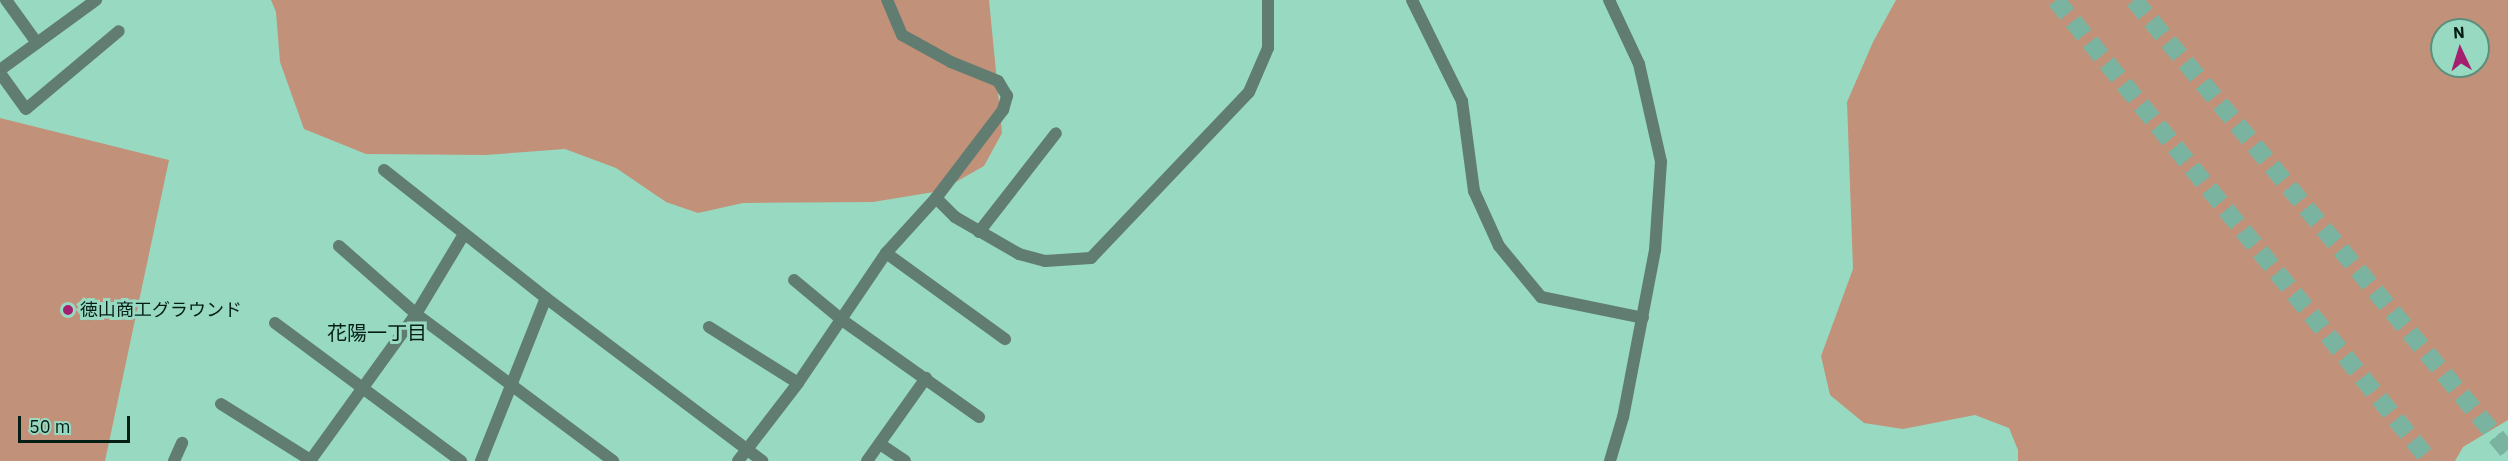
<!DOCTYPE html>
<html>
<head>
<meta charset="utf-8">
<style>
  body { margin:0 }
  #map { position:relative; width:2508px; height:461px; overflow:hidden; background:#98d9c2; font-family:"IBM Plex Sans","Noto Sans JP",sans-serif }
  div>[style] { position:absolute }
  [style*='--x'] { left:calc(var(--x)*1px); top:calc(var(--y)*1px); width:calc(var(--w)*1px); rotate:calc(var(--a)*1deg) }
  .green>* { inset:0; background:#c19279 }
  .highway-tunnel>* { height:18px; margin-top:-9px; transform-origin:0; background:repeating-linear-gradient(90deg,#7ab4a0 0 18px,transparent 0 27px) }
  .street>* { height:12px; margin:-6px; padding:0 6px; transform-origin:6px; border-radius:6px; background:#617d72 }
  .dots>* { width:16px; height:16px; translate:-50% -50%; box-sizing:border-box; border:3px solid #98d9c2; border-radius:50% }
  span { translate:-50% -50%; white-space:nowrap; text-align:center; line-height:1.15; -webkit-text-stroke:6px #98d9c2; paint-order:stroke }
  .poi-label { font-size:18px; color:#041e16 }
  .left { translate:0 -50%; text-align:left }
  .neighbourhood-label { font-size:20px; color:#041e16 }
  .north { position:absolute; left:2430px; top:18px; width:60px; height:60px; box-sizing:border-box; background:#98d9c2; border:2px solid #5d8e7d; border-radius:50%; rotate:356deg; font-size:16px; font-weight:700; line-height:24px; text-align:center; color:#041e16 }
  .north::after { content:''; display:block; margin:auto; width:21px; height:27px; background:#a4206e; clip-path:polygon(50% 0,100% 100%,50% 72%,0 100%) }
  .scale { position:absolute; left:18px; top:416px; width:112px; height:27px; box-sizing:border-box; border:3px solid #041e16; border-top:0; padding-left:8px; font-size:18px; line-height:21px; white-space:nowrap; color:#041e16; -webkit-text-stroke:4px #98d9c2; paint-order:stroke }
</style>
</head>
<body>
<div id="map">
  <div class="green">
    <div style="clip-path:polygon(271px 0,989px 0,1002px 133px,984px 166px,940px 191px,873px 202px,743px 203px,698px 213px,666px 202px,616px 168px,565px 149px,485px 155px,366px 154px,304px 129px,280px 62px,276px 12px)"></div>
    <div style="clip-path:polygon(evenodd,1896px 0,2508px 0,2508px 420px,2463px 447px,2455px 461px,2018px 461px,2018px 450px,2009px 428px,1975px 415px,1903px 429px,1864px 423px,1830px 395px,1821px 356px,1853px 269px,1847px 102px,1873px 42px,1896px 0,2442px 30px,2478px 30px,2478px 66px,2442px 66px,2442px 30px)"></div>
    <div style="clip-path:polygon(0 118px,169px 160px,105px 461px,0 461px)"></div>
  </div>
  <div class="highway-tunnel">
    <div style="--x:2056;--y:0;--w:594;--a:50.95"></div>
    <div style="--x:2134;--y:0;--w:586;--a:50.33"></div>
  </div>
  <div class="street">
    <div style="--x:6;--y:0;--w:53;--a:54.2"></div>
    <div style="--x:1412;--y:0;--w:113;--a:63.7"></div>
    <div style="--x:1462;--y:101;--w:91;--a:82.4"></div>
    <div style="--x:1474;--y:191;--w:60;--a:65.6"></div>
    <div style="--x:1499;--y:246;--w:66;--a:50.5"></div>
    <div style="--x:1541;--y:297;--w:104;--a:11.6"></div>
    <div style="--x:1609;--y:0;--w:71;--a:64.9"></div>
    <div style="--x:1639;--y:64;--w:100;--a:77.3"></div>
    <div style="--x:1661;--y:162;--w:88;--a:93.9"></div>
    <div style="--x:1655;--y:250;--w:170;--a:100.8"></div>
    <div style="--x:1623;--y:417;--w:46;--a:106.5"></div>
    <div style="--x:0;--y:70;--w:119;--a:-36.1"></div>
    <div style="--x:0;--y:73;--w:44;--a:54.2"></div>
    <div style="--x:26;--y:109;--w:121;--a:-40"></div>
    <div style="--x:384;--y:170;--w:206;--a:38.3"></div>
    <div style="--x:546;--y:298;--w:271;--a:37"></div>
    <div style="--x:936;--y:198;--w:27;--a:45"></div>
    <div style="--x:955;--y:217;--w:74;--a:30"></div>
    <div style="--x:1019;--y:254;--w:27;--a:15"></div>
    <div style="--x:1045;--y:261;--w:46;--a:-3.7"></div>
    <div style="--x:1091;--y:258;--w:229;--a:-46.4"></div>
    <div style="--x:1249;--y:92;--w:48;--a:-66.6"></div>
    <div style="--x:1268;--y:48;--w:48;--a:-90"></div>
    <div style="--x:979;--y:232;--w:125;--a:-52.1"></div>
    <div style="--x:339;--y:246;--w:103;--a:41.4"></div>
    <div style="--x:416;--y:314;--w:246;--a:36.7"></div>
    <div style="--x:886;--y:253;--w:147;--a:35.9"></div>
    <div style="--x:794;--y:280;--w:62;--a:39.8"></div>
    <div style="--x:842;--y:320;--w:168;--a:35.3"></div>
    <div style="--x:275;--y:323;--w:232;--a:36.6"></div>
    <div style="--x:709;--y:327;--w:105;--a:32.2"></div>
    <div style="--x:221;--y:404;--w:107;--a:32.1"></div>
    <div style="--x:880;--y:444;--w:30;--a:34"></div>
    <div style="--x:174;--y:461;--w:20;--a:-66"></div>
    <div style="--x:310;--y:461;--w:181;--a:-54.2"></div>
    <div style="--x:416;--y:314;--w:93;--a:-59"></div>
    <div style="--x:481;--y:461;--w:175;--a:-68.3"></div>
    <div style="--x:738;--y:461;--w:98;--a:-52.4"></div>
    <div style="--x:798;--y:383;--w:157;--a:-55.9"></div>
    <div style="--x:886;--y:253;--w:74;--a:-47.7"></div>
    <div style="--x:936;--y:198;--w:111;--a:-52.7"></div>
    <div style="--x:1003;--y:110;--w:15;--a:-74"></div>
    <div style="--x:1007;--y:96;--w:17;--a:-121"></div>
    <div style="--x:998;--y:81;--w:51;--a:-158"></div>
    <div style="--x:951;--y:62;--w:56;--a:-151.1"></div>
    <div style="--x:902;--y:35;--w:38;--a:-113"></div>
    <div style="--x:867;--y:461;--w:102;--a:-54.6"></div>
  </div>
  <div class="dots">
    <div style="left:68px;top:310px;background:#a4206e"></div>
  </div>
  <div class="poi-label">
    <span class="left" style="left:80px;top:310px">徳山商工グラウンド</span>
  </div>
  <div class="neighbourhood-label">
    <span style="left:377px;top:332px">花陽一丁目</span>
  </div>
  <div class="north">N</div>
  <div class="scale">50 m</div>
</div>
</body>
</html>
